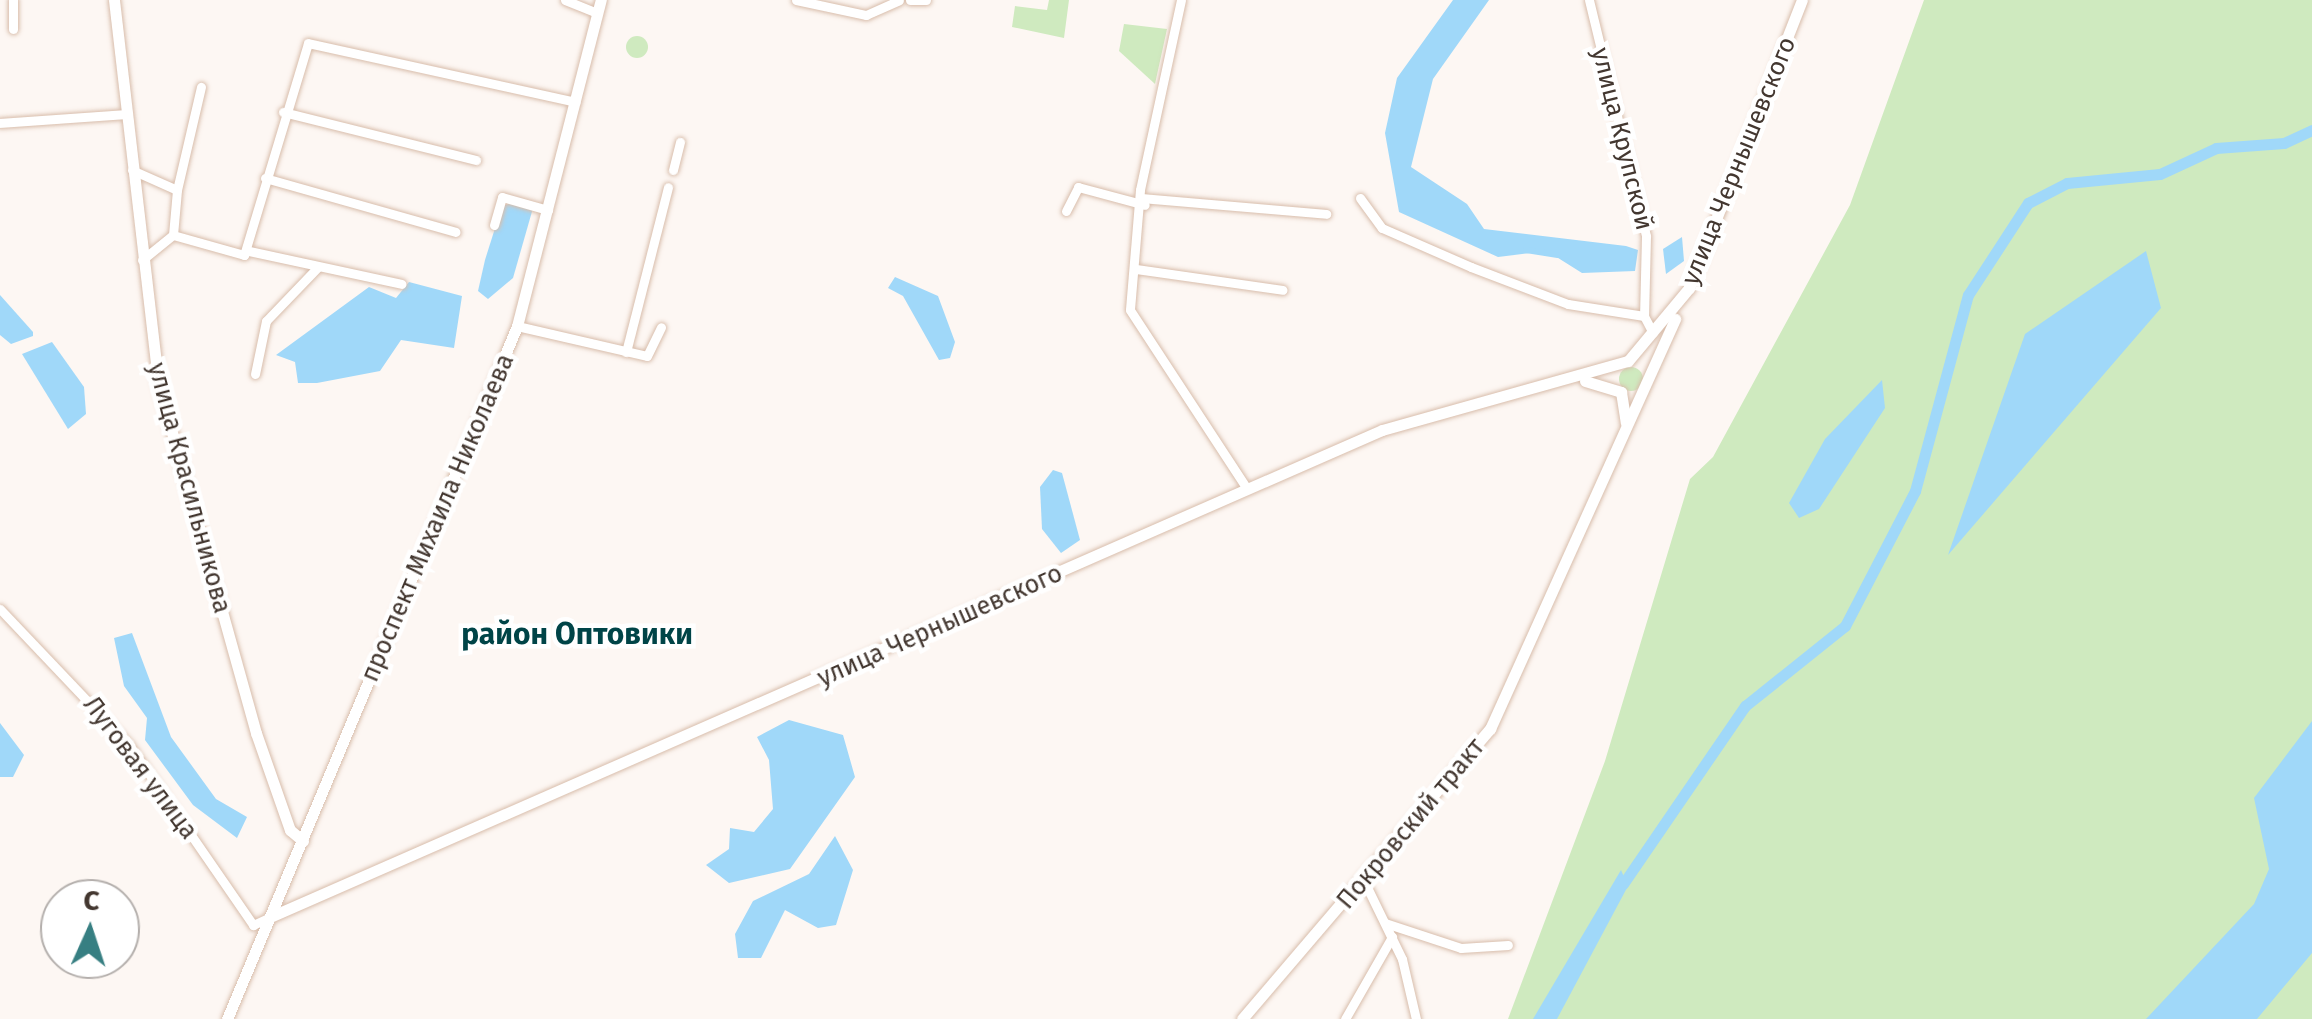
<!DOCTYPE html>
<html>
<head>
<meta charset="utf-8">
<style>
  body { margin:0 }
  #map { position:relative; width:2312px; height:1019px; overflow:hidden; background:#fdf7f3; font-family:"Fira Sans",sans-serif }
  div>[style] { position:absolute }
  [style*='--x'] { left:calc(var(--x)*1px); top:calc(var(--y)*1px); width:calc(var(--w)*1px); rotate:calc(var(--a)*1deg) }
  .green>* { inset:0; background:#cfeabf }
  .round { border-radius:50% }
  .water>* { inset:0; background:#a0d8f9 }
  .canal>* { height:6px; margin:-3px; padding:0 3px; transform-origin:3px; border-radius:3px; background:#a0d8f9 }
  .river>* { height:11px; margin:-5.5px; padding:0 5.5px; transform-origin:5.5px; border-radius:5.5px; background:#a0d8f9 }
  .roads { filter:drop-shadow(0 0 2px #d8bdab) drop-shadow(0 0 2px #d8bdab) }
  .minor>* { height:9px; margin:-4.5px; padding:0 4.5px; transform-origin:4.5px; border-radius:4.5px; background:#fff }
  .major>* { height:11px; margin:-5.5px; padding:0 5.5px; transform-origin:5.5px; border-radius:5.5px; background:#fff }
  span { translate:-50% -50%; white-space:nowrap; text-align:center; line-height:1.15; -webkit-text-stroke:9px #fff; paint-order:stroke }
  .street-label { font-size:25px; color:#433730 }
  .quarter-label { font-size:30px; color:#004447; font-weight:700 }
  .north { position:absolute; left:40px; top:879px; width:100px; height:100px; box-sizing:border-box; background:#fff; border:2px solid #b4afac; border-radius:50%; rotate:3deg; font-size:28px; font-weight:700; line-height:40px; text-align:center; color:#433730 }
  .north::after { content:''; display:block; margin:auto; width:35px; height:45px; background:#377f82; clip-path:polygon(50% 0,100% 100%,50% 72%,0 100%) }
</style>
</head>
<body>
<div id="map">
  <div class="green">
    <div style="clip-path:polygon(1049px 0,1069px 0,1064px 38px,1012px 27px,1015px 6px,1047px 10px)"></div>
    <div style="clip-path:polygon(1924px 0,2312px 0,2312px 1019px,1508px 1019px,1605px 761px,1690px 479px,1713px 457px,1850px 205px)"></div>
    <div style="clip-path:polygon(1124px 24px,1167px 29px,1155px 84px,1119px 51px)"></div>
    <div class="round" style="left:626px;top:36px;width:22px;height:22px"></div>
    <div class="round" style="left:1619px;top:367px;width:24px;height:24px"></div>
  </div>
  <div class="water">
    <div style="clip-path:polygon(1453px 0,1489px 0,1433px 79px,1411px 167px,1467px 204px,1484px 229px,1626px 246px,1638px 250px,1635px 271px,1582px 273px,1547px 251px,1498px 257px,1399px 212px,1385px 133px,1397px 78px)"></div>
    <div style="clip-path:polygon(517px 202px,533px 208px,513px 278px,488px 299px,478px 291px,485px 260px,502px 206px)"></div>
    <div style="clip-path:polygon(1682px 237px,1684px 261px,1666px 274px,1663px 249px)"></div>
    <div style="clip-path:polygon(2146px 251px,2161px 308px,1948px 555px,2025px 334px)"></div>
    <div style="clip-path:polygon(895px 277px,938px 296px,955px 342px,950px 358px,939px 360px,903px 296px,888px 288px)"></div>
    <div style="clip-path:polygon(409px 282px,462px 296px,454px 348px,401px 340px,380px 371px,317px 383px,298px 383px,295px 362px,276px 355px,369px 287px,396px 298px)"></div>
    <div style="clip-path:polygon(0 295px,33px 332px,33px 336px,11px 344px,0 335px)"></div>
    <div style="clip-path:polygon(52px 342px,84px 387px,86px 414px,68px 429px,22px 354px)"></div>
    <div style="clip-path:polygon(1882px 380px,1885px 408px,1819px 509px,1799px 518px,1789px 503px,1825px 439px)"></div>
    <div style="clip-path:polygon(1053px 470px,1062px 473px,1080px 540px,1061px 553px,1042px 529px,1040px 487px)"></div>
    <div style="clip-path:polygon(132px 633px,171px 737px,216px 799px,247px 817px,237px 838px,193px 805px,145px 740px,147px 718px,124px 686px,114px 638px)"></div>
    <div style="clip-path:polygon(789px 720px,843px 735px,855px 777px,790px 869px,729px 883px,706px 865px,729px 849px,730px 828px,754px 832px,773px 809px,769px 760px,757px 737px)"></div>
    <div style="clip-path:polygon(2312px 721px,2312px 953px,2257px 1019px,2146px 1019px,2254px 904px,2269px 869px,2254px 798px)"></div>
    <div style="clip-path:polygon(0 723px,24px 755px,13px 777px,0 777px)"></div>
    <div style="clip-path:polygon(835px 836px,853px 870px,836px 925px,818px 928px,785px 910px,761px 958px,738px 958px,735px 934px,753px 901px,809px 874px)"></div>
    <div style="clip-path:polygon(1621px 870px,1628px 886px,1557px 1019px,1533px 1019px)"></div>
  </div>
  <div class="canal">
    <div style="--x:1526;--y:250;--w:32;--a:9"></div>
  </div>
  <div class="river">
    <div style="--x:1623;--y:884;--w:216;--a:-55.6"></div>
    <div style="--x:1745;--y:706;--w:128;--a:-38.7"></div>
    <div style="--x:1845;--y:626;--w:152;--a:-62.6"></div>
    <div style="--x:1915;--y:491;--w:203;--a:-74.9"></div>
    <div style="--x:1968;--y:295;--w:110;--a:-56.9"></div>
    <div style="--x:2028;--y:203;--w:44;--a:-27.1"></div>
    <div style="--x:2067;--y:183;--w:93;--a:-5.5"></div>
    <div style="--x:2160;--y:174;--w:62;--a:-24.9"></div>
    <div style="--x:2216;--y:148;--w:68;--a:-4.2"></div>
    <div style="--x:2284;--y:143;--w:31;--a:-25"></div>
  </div>
  <div class="roads">
    <div class="minor">
      <div style="--x:13;--y:0;--w:29;--a:90"></div>
      <div style="--x:565;--y:0;--w:35;--a:22"></div>
      <div style="--x:796;--y:0;--w:72;--a:12.1"></div>
      <div style="--x:866;--y:15;--w:36;--a:-24"></div>
      <div style="--x:910;--y:0;--w:16;--a:0"></div>
      <div style="--x:1181;--y:0;--w:194;--a:102.2"></div>
      <div style="--x:1140;--y:190;--w:120;--a:94.8"></div>
      <div style="--x:1130;--y:310;--w:214;--a:56.8"></div>
      <div style="--x:1589;--y:0;--w:243;--a:76.4"></div>
      <div style="--x:1646;--y:236;--w:80;--a:91.4"></div>
      <div style="--x:1644;--y:316;--w:19;--a:62"></div>
      <div style="--x:283;--y:112;--w:199;--a:14"></div>
      <div style="--x:0;--y:123;--w:126;--a:-4.1"></div>
      <div style="--x:132;--y:170;--w:49;--a:24"></div>
      <div style="--x:177;--y:190;--w:45;--a:95.1"></div>
      <div style="--x:173;--y:235;--w:74;--a:15.7"></div>
      <div style="--x:244;--y:255;--w:221;--a:-73.2"></div>
      <div style="--x:308;--y:43;--w:274;--a:12.4"></div>
      <div style="--x:673;--y:170;--w:29;--a:-76"></div>
      <div style="--x:265;--y:178;--w:198;--a:15.8"></div>
      <div style="--x:177;--y:190;--w:106;--a:-76.9"></div>
      <div style="--x:1141;--y:198;--w:186;--a:4.9"></div>
      <div style="--x:1360;--y:198;--w:37;--a:54"></div>
      <div style="--x:1382;--y:228;--w:97;--a:23.7"></div>
      <div style="--x:1471;--y:267;--w:104;--a:20.9"></div>
      <div style="--x:1568;--y:304;--w:77;--a:9"></div>
      <div style="--x:1066;--y:211;--w:27;--a:-63"></div>
      <div style="--x:1078;--y:187;--w:69;--a:15"></div>
      <div style="--x:494;--y:225;--w:29;--a:-74"></div>
      <div style="--x:502;--y:197;--w:48;--a:15.8"></div>
      <div style="--x:249;--y:251;--w:156;--a:12.2"></div>
      <div style="--x:142;--y:260;--w:40;--a:-39"></div>
      <div style="--x:1136;--y:269;--w:148;--a:8.1"></div>
      <div style="--x:517;--y:326;--w:133;--a:13"></div>
      <div style="--x:647;--y:356;--w:32;--a:-64"></div>
      <div style="--x:626;--y:352;--w:170;--a:-75.7"></div>
      <div style="--x:255;--y:374;--w:54;--a:-78.3"></div>
      <div style="--x:266;--y:321;--w:75;--a:-46.1"></div>
      <div style="--x:0;--y:609;--w:187;--a:46.5"></div>
      <div style="--x:129;--y:745;--w:219;--a:55.4"></div>
      <div style="--x:253;--y:925;--w:19;--a:-25"></div>
      <div style="--x:1364;--y:881;--w:87;--a:64"></div>
      <div style="--x:1402;--y:959;--w:62;--a:76.9"></div>
      <div style="--x:1385;--y:923;--w:80;--a:18.2"></div>
      <div style="--x:1461;--y:948;--w:47;--a:-3.7"></div>
      <div style="--x:1345;--y:1019;--w:95;--a:-60.2"></div>
    </div>
    <div class="major">
      <div style="--x:114;--y:0;--w:385;--a:83.4"></div>
      <div style="--x:158;--y:382;--w:364;--a:74.4"></div>
      <div style="--x:256;--y:733;--w:103;--a:70.7"></div>
      <div style="--x:290;--y:830;--w:17;--a:40"></div>
      <div style="--x:1585;--y:381;--w:38;--a:17"></div>
      <div style="--x:1621;--y:392;--w:31;--a:81"></div>
      <div style="--x:270;--y:917;--w:1214;--a:-23.65"></div>
      <div style="--x:1382;--y:430;--w:255;--a:-15.7"></div>
      <div style="--x:1628;--y:361;--w:95;--a:-50.1"></div>
      <div style="--x:1689;--y:288;--w:309;--a:-68.6"></div>
      <div style="--x:227;--y:1019;--w:751;--a:-67.29"></div>
      <div style="--x:517;--y:326;--w:337;--a:-75.6"></div>
      <div style="--x:1242;--y:1019;--w:382;--a:-49.5"></div>
      <div style="--x:1490;--y:729;--w:450;--a:-65.7"></div>
    </div>
  </div>
  <div class="street-label">
    <span style="left:1622px;top:139px;rotate:76deg">улица Крупской</span>
    <span style="left:1739px;top:161px;rotate:-68deg">улица Чернышевского</span>
    <span style="left:189px;top:488px;rotate:75deg">улица Красильникова</span>
    <span style="left:438px;top:518px;rotate:-67deg">проспект Михаила Николаева</span>
    <span style="left:940px;top:626px;rotate:-24deg">улица Чернышевского</span>
    <span style="left:140px;top:768px;rotate:53deg">Луговая улица</span>
    <span style="left:1411px;top:824px;rotate:-50deg">Покровский тракт</span>
  </div>
  <div class="quarter-label">
    <span style="left:577px;top:634px">район Оптовики</span>
  </div>
  <div class="north">С</div>
</div>
</body>
</html>
